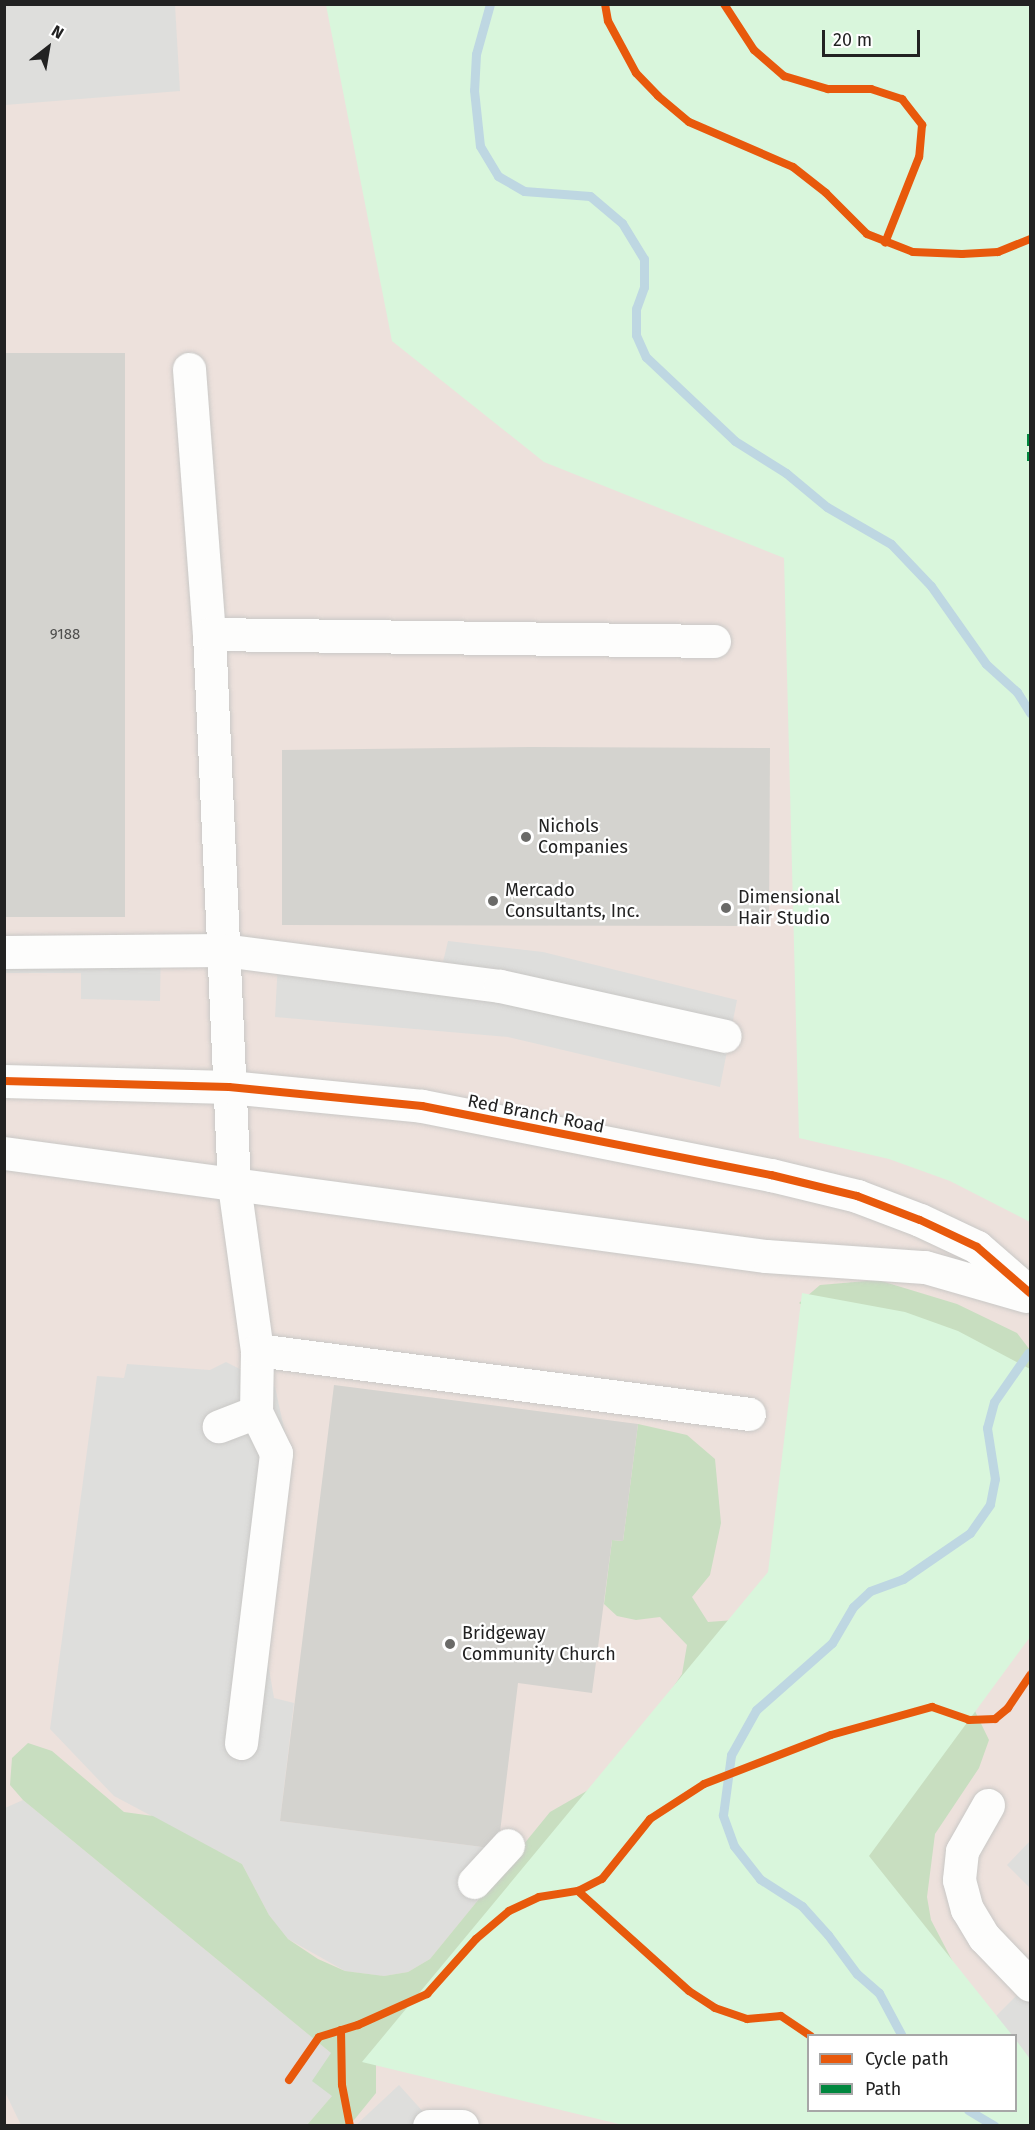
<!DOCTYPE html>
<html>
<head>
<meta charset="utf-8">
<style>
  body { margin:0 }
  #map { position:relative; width:1035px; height:2130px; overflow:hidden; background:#f0efea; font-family:"Fira Sans",sans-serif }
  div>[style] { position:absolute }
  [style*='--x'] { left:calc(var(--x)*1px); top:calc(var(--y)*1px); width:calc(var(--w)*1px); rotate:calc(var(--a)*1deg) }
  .commercial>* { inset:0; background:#ede1dc }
  .religious>* { inset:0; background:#dededc }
  .forest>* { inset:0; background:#c8dec0 }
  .park>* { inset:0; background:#d9f6dc }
  .stream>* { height:9px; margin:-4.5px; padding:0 4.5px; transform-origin:4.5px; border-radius:4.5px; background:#bed7e2 }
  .building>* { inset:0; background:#d4d3cf; transform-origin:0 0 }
  .roads { filter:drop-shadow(0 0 2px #c9c8c6) drop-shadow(0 0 2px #c9c8c6) }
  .minor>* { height:33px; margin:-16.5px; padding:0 16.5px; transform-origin:16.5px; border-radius:16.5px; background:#fdfdfc }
  .quiet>* { height:6px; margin-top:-3px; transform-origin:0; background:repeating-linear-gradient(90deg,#00873e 0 12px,transparent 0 18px) }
  .cycleway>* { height:8px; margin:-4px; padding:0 4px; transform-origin:4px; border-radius:4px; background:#e8590c }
  .dots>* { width:16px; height:16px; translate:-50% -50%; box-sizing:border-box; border:3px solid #fff; border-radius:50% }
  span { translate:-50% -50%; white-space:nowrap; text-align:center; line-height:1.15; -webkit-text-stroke:4.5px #fff; paint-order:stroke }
  .number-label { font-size:15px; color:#4e4e4d }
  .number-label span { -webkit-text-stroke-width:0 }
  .poi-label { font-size:18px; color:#222 }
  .left { translate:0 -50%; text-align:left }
  .street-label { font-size:18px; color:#222 }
  .frame { position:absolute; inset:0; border:6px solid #222; pointer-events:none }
  .legend { position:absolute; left:807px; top:2034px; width:210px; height:78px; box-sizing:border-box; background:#fff; border:2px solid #a7a7a7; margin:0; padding:8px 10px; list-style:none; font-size:18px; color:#222 }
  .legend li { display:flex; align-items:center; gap:12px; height:30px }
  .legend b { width:30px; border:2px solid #a7a7a7 }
  .north { position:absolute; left:18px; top:18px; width:60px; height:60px; -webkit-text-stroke:4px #fff; paint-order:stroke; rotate:31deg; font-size:16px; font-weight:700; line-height:24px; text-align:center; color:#222 }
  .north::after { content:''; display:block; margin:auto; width:21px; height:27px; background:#222; clip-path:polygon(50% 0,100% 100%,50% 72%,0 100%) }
  .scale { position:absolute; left:822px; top:30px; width:98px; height:27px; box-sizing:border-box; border:3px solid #222; border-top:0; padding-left:8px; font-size:18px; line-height:21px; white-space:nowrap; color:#222; -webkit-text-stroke:4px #fff; paint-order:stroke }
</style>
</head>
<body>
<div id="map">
  <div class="commercial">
    <div style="clip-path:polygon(evenodd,5px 5px,1030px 5px,1030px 2125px,5px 2126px,5px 5px,808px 2036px,1016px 2036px,1016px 2110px,808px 2110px,808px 2036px)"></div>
  </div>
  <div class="religious">
    <div style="clip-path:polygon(5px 4px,175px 5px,180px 91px,5px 105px)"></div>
    <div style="clip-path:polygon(5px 939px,161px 940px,160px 1001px,81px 999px,81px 973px,5px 973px)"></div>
    <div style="clip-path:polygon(448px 941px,543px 952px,737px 1000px,720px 1087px,508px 1037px,275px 1017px,279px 943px,443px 962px)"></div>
    <div style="clip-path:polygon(226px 1362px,275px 1387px,285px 1433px,288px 1478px,264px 1640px,274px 1698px,294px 1703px,280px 1821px,498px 1849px,506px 1866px,430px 1959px,408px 1972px,384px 1976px,345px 1971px,288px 1939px,269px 1915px,242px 1864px,114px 1796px,50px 1729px,97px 1376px,124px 1378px,127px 1364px,210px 1370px)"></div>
    <div style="clip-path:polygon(23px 1800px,331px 2053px,332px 2096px,307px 2125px,21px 2125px,5px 2092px,5px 1808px)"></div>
    <div style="clip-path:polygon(1030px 1841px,1030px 1888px,1007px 1865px)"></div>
    <div style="clip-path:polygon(1030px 1982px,1030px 2062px,1016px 2047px,1016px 2036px,1004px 2035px,990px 2022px)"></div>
    <div style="clip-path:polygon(399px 2085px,435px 2125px,355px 2126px)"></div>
  </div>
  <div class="forest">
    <div style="clip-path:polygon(878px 1280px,957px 1304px,1017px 1333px,1030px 1350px,1030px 1630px,974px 1709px,989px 1740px,979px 1768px,935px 1834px,927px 1897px,931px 1920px,987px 2027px,808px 2036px,808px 2110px,1016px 2110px,1030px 2125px,695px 2125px,376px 2048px,376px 2093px,350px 2125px,307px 2125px,332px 2096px,312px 2081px,331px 2053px,23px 1800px,10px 1785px,12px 1758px,28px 1743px,52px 1751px,124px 1812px,153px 1816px,242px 1864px,269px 1915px,288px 1939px,318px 1959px,345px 1971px,384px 1976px,408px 1972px,430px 1959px,550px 1812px,597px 1785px,649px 1723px,682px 1674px,687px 1645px,660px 1617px,636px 1620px,617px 1616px,604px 1604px,612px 1540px,623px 1541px,638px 1424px,687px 1435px,715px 1459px,721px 1523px,710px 1575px,692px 1597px,708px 1622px,748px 1619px,778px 1571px,830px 1325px,799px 1303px,820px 1285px)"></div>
  </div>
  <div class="park">
    <div style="clip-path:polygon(326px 5px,1030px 5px,1030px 1222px,950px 1181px,889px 1159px,799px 1138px,784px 558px,544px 462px,392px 341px)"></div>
    <div style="clip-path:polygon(802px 1293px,905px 1312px,958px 1331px,1030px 1369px,1030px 1637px,869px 1856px,1012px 2035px,808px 2036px,808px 2110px,1016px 2110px,1016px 2040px,1030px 2059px,1030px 2125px,623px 2125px,362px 2062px,768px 1572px)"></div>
  </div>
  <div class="stream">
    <div style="--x:490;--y:4;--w:52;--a:105.6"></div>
    <div style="--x:476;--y:54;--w:36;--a:93"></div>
    <div style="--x:474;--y:90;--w:56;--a:83.9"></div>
    <div style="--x:480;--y:146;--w:35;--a:59"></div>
    <div style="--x:498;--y:176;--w:30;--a:30"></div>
    <div style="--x:524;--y:191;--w:66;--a:4.3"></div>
    <div style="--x:590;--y:196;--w:42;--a:40.2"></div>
    <div style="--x:622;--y:223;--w:42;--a:58.6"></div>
    <div style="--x:644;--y:259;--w:28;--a:90"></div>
    <div style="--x:644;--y:287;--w:23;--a:110"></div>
    <div style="--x:636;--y:309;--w:26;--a:90"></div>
    <div style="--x:636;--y:335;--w:24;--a:66"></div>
    <div style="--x:646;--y:357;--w:122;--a:43.3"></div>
    <div style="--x:735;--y:441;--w:60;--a:32.1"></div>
    <div style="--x:786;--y:473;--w:53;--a:39.7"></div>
    <div style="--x:827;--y:507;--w:74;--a:30"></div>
    <div style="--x:891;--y:544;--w:58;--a:46.4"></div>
    <div style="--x:931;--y:586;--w:95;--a:54.8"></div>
    <div style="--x:986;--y:664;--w:42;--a:42.1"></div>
    <div style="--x:1017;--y:692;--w:25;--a:58"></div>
    <div style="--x:902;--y:2036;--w:49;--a:-118.1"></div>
    <div style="--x:879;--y:1993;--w:29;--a:-139"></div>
    <div style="--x:857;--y:1974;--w:49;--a:-126.6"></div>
    <div style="--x:828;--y:1935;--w:39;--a:-132"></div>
    <div style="--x:802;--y:1906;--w:50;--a:-147.3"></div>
    <div style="--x:760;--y:1879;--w:42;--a:-128.2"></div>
    <div style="--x:734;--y:1846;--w:33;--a:-110"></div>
    <div style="--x:723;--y:1815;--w:61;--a:-82.4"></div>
    <div style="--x:731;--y:1755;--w:51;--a:-60.9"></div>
    <div style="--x:756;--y:1710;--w:101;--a:-41.4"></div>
    <div style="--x:832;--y:1643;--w:42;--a:-59.7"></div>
    <div style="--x:853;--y:1607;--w:23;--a:-43"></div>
    <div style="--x:870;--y:1591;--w:35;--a:-20"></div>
    <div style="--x:903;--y:1579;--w:81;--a:-34.5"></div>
    <div style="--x:970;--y:1533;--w:35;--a:-55"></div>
    <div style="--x:990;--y:1504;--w:25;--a:-79"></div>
    <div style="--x:995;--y:1479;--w:52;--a:-98.9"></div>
    <div style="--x:987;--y:1428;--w:27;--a:-75"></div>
    <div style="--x:994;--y:1402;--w:60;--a:-55.2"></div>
    <div style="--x:968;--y:2110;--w:31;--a:31"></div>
  </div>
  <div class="building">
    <div style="left:4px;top:353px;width:121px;height:564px"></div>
    <div style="clip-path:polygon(530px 747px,770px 748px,769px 926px,282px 925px,282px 750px)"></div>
    <div style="clip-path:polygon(334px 1385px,638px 1424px,623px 1541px,612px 1540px,592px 1693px,518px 1683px,498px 1849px,280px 1821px)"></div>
  </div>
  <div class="roads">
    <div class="minor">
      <div style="--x:189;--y:369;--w:266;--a:85.7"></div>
      <div style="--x:209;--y:634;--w:552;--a:87.4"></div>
      <div style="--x:234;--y:1185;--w:167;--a:82.1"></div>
      <div style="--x:257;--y:1350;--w:62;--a:90.9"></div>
      <div style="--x:256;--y:1412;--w:40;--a:159"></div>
      <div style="--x:209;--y:634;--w:505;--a:0.79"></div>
      <div style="--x:4;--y:952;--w:219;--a:-0.5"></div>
      <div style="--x:223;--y:950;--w:279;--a:7.4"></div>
      <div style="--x:500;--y:986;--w:230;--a:12.5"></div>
      <div style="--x:4;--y:1081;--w:225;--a:1.5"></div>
      <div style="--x:229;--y:1087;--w:194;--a:5.6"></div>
      <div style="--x:422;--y:1106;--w:356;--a:11.2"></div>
      <div style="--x:771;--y:1175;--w:89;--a:13.7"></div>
      <div style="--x:857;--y:1196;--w:67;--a:20.9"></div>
      <div style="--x:920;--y:1220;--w:63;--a:25.3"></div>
      <div style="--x:977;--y:1247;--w:70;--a:41"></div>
      <div style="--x:4;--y:1153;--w:769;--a:7.7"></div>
      <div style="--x:766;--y:1256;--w:159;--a:4"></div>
      <div style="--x:925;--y:1267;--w:105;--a:16"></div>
      <div style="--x:257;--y:1350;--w:496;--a:7.4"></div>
      <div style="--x:241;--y:1743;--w:292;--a:-83.1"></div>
      <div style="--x:276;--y:1453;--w:46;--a:-116"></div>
      <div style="--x:988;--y:1805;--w:53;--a:119.5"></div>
      <div style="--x:962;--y:1851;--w:29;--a:96"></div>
      <div style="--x:959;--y:1880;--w:30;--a:75"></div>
      <div style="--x:967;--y:1909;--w:33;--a:59"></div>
      <div style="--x:984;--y:1937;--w:66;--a:46.2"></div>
      <div style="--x:474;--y:1882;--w:50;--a:-47.4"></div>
      <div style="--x:429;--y:2126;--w:33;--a:0"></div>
    </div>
  </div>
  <div class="quiet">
    <div style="--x:1030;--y:434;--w:27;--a:90"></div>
  </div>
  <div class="cycleway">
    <div style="--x:605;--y:4;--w:17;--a:80"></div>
    <div style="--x:608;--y:21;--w:59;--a:61.7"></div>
    <div style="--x:636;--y:73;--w:32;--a:46"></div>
    <div style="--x:658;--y:96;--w:40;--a:40"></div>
    <div style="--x:689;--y:122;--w:113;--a:23.4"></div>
    <div style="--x:793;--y:167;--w:42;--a:38.2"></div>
    <div style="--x:826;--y:193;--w:58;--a:45"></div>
    <div style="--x:867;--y:234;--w:49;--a:21.4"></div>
    <div style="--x:913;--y:252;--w:49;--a:2.3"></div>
    <div style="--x:962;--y:254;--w:36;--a:-3"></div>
    <div style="--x:998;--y:252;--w:35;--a:-22"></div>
    <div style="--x:724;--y:4;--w:55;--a:56.9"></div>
    <div style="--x:754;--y:50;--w:40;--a:41"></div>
    <div style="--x:784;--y:76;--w:46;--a:16.5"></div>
    <div style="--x:828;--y:89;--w:43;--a:0"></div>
    <div style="--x:871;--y:89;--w:33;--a:18"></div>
    <div style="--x:902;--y:99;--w:33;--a:52"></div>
    <div style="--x:922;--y:125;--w:32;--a:95"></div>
    <div style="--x:919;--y:157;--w:92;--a:111.6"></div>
    <div style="--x:4;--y:1081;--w:225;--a:1.5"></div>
    <div style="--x:229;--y:1087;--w:194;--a:5.6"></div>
    <div style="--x:422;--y:1106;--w:356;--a:11.2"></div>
    <div style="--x:771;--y:1175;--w:89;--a:13.7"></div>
    <div style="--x:857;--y:1196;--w:67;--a:20.9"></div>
    <div style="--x:920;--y:1220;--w:63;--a:25.3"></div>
    <div style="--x:977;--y:1247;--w:70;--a:41"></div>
    <div style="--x:578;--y:1891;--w:149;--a:42"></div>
    <div style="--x:689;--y:1991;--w:31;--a:33"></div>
    <div style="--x:715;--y:2008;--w:34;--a:19"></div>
    <div style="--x:747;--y:2019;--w:34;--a:-5"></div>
    <div style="--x:781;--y:2016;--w:36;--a:34"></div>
    <div style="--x:341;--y:2030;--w:55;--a:89"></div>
    <div style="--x:342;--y:2085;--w:42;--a:79"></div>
    <div style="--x:289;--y:2080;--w:52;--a:-55.1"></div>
    <div style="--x:319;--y:2037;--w:41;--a:-17.1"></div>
    <div style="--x:358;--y:2025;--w:76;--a:-24.2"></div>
    <div style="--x:427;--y:1994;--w:74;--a:-48.3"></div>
    <div style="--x:476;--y:1939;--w:43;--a:-40.3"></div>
    <div style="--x:509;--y:1911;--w:33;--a:-25"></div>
    <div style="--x:539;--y:1897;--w:39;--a:-9"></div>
    <div style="--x:578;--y:1891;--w:27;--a:-27"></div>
    <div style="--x:602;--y:1879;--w:77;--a:-51.3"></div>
    <div style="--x:650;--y:1819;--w:64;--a:-32.9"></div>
    <div style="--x:704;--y:1784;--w:136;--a:-21.1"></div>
    <div style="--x:831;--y:1735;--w:105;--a:-15.5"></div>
    <div style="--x:932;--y:1707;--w:39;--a:19"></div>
    <div style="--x:969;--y:1720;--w:26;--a:-2"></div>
    <div style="--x:995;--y:1719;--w:17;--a:-40"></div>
    <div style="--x:1008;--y:1708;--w:40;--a:-56"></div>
  </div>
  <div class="dots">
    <div style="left:526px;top:837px;background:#6a6a68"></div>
    <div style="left:493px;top:901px;background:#6a6a68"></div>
    <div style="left:726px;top:908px;background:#6a6a68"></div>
    <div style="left:450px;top:1644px;background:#6a6a68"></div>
  </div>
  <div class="number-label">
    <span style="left:65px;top:635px">9188</span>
  </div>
  <div class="poi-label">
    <span class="left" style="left:538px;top:837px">Nichols<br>Companies</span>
    <span class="left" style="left:505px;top:901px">Mercado<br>Consultants, Inc.</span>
    <span class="left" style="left:738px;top:908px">Dimensional<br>Hair Studio</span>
    <span class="left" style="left:462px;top:1644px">Bridgeway<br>Community Church</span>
  </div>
  <div class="street-label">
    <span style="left:536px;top:1114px;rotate:11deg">Red Branch Road</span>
  </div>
  <div class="frame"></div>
  <ul class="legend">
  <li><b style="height:8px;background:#e8590c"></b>Cycle path</li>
  <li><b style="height:8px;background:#00873e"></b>Path</li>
  </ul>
  <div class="north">N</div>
  <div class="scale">20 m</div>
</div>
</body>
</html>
